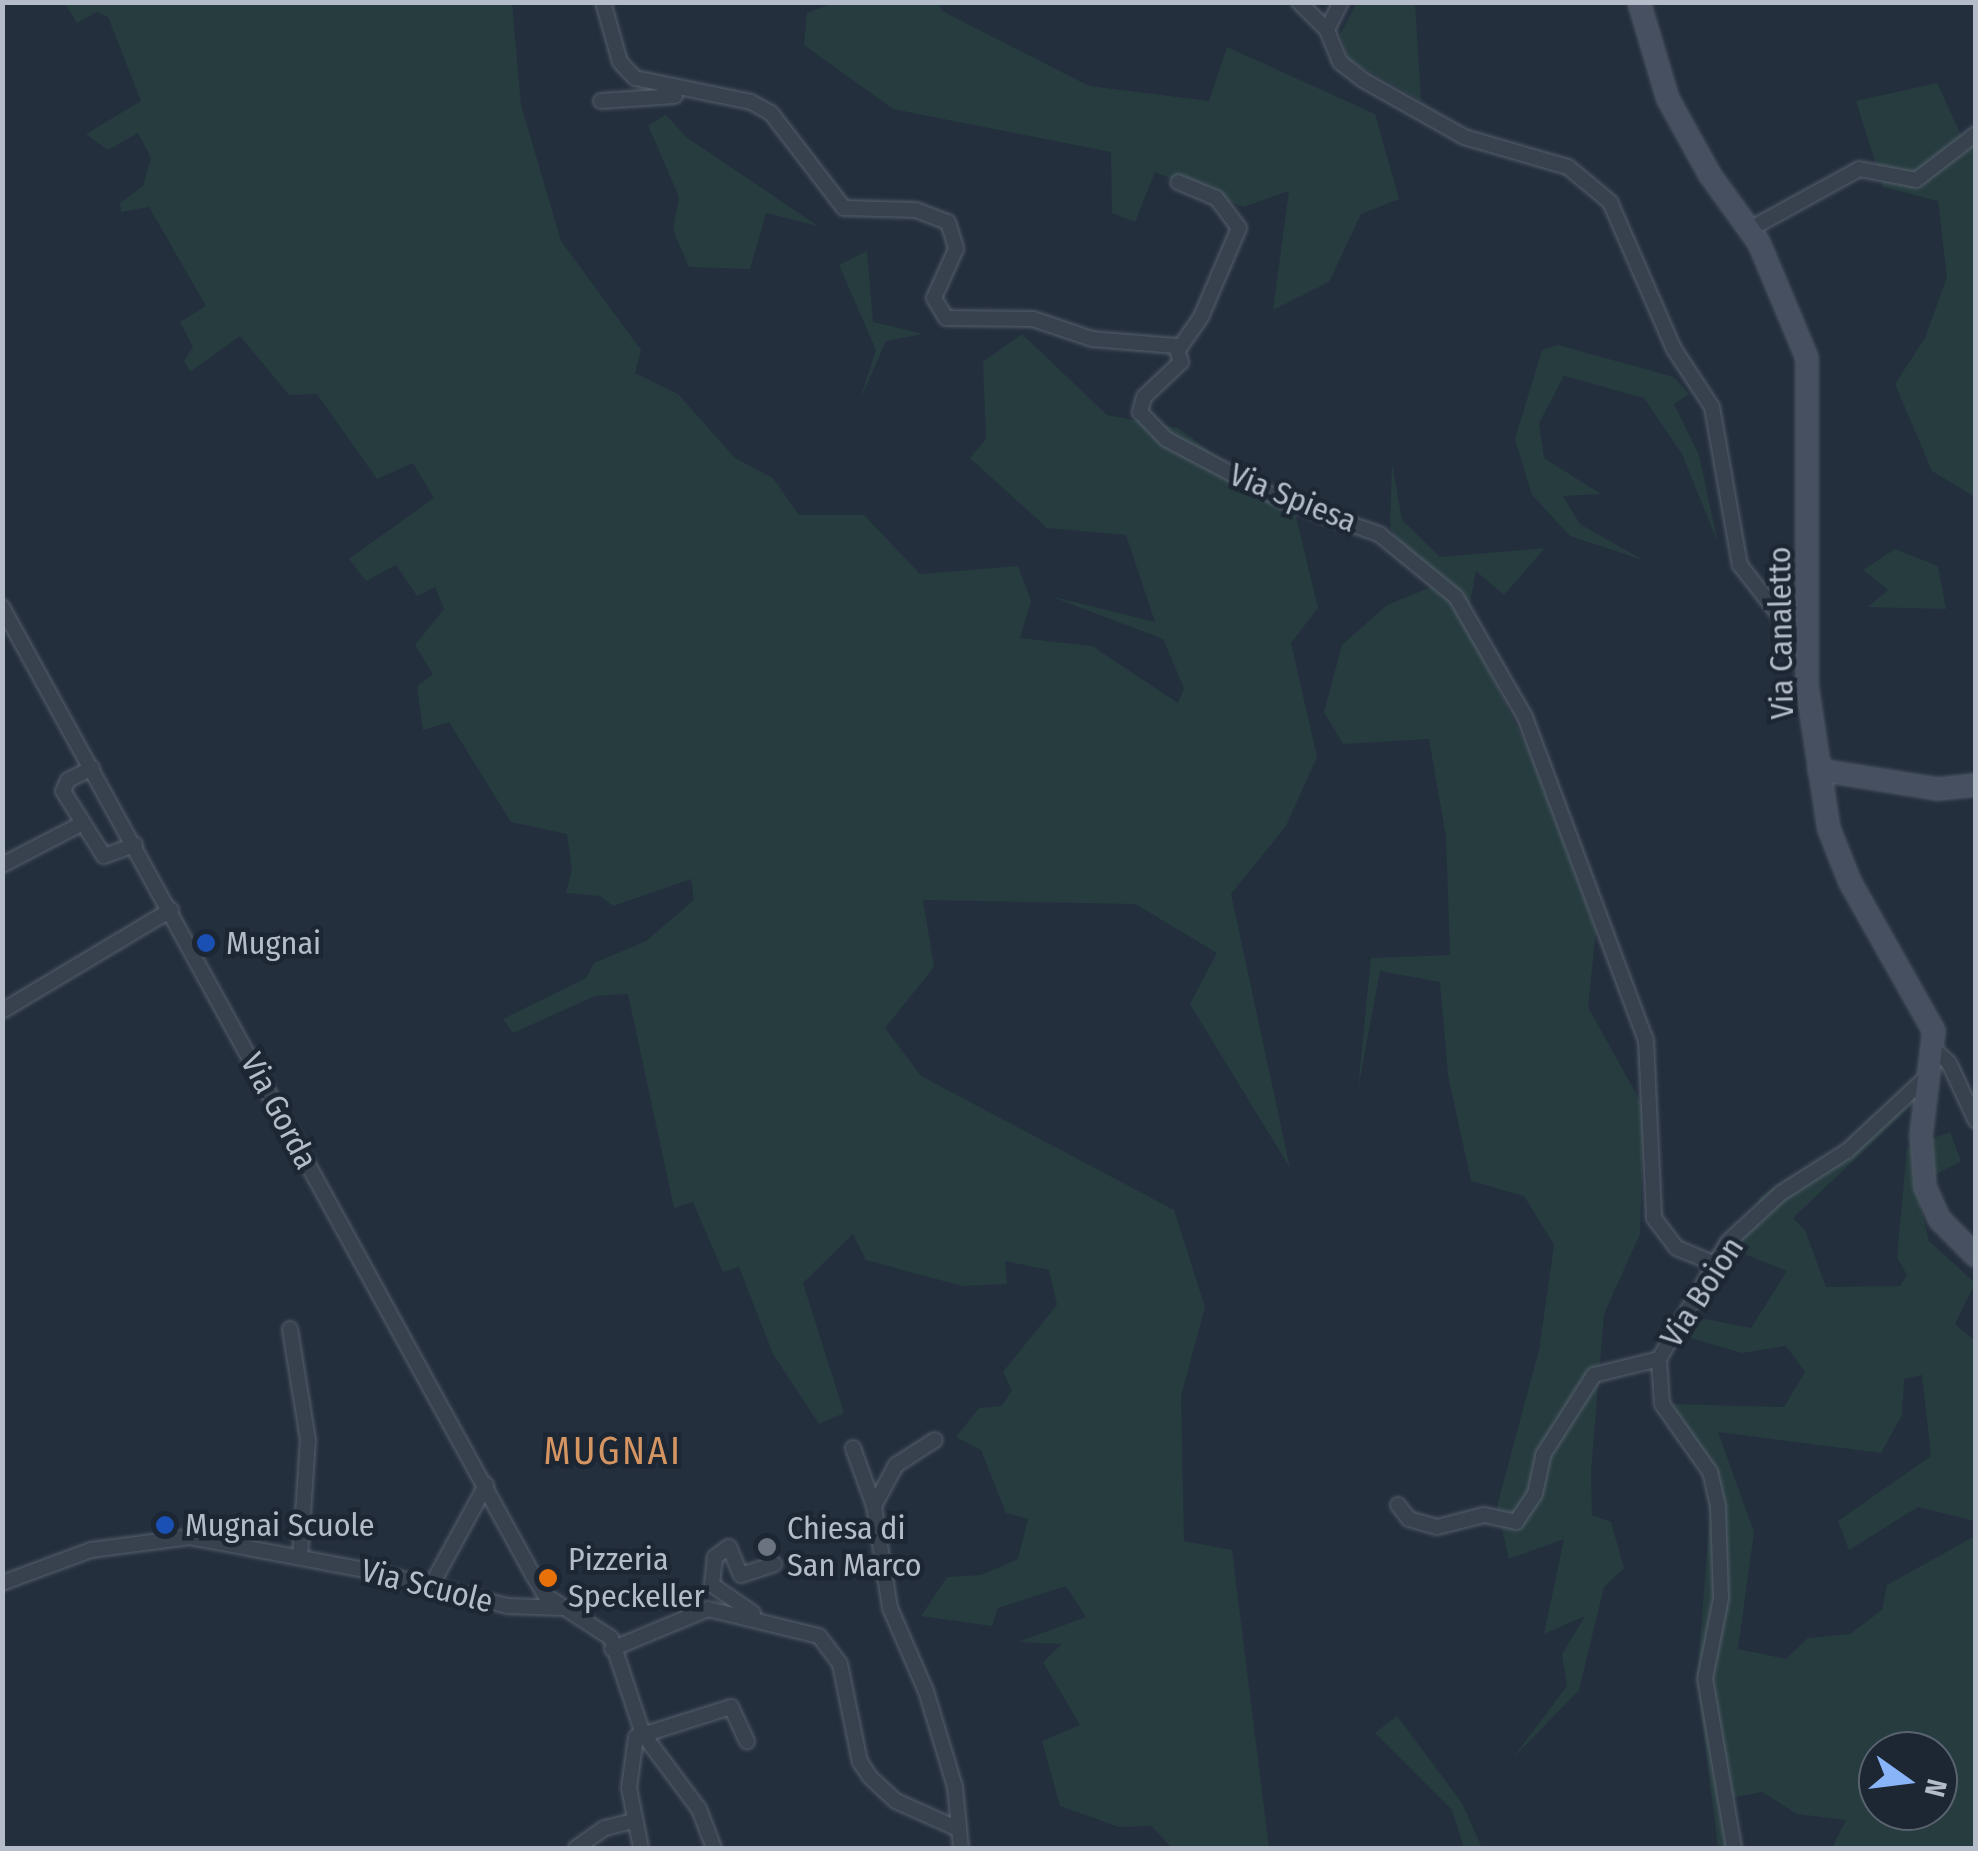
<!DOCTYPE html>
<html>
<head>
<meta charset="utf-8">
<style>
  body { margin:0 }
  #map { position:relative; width:1978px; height:1851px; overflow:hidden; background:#242f3e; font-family:"Fira Sans Condensed",sans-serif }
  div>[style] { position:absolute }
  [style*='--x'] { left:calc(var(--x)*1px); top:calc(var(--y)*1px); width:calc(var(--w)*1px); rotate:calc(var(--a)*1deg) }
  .green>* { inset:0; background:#263c3f }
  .roads { filter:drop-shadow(0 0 2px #565f6c) drop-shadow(0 0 2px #565f6c) }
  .street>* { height:14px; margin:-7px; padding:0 7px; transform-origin:7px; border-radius:7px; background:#38414e }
  .secondary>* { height:20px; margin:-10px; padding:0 10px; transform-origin:10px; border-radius:10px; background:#465061 }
  .dots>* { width:28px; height:28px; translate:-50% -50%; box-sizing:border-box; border:5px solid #1d2633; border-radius:50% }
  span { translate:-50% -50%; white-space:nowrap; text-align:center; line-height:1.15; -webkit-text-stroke:9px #1d2633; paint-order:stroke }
  .street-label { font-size:32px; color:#b4bcc9 }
  .poi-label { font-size:32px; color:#b4bcc9 }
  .left { translate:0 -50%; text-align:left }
  .quarter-label { font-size:38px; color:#d59563; letter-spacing:2.5px }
  .frame { position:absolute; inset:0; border:5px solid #b4bcc9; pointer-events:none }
  .north { position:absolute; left:1858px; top:1731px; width:100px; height:100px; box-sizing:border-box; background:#1d2633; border:2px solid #59626f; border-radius:50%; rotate:104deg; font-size:28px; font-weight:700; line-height:40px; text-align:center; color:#b4bcc9 }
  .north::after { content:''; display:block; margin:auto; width:35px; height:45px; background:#8ab4f8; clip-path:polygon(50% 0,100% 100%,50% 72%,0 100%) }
</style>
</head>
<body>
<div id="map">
  <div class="green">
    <div style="clip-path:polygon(1357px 2px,1415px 3px,1421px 101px,1349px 60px,1340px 34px)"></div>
    <div style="clip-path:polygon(65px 3px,512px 3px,521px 105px,561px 241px,641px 350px,635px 373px,678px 394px,735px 458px,773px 478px,799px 515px,864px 515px,920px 574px,1018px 566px,1031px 601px,1020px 638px,1092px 646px,1178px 703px,1184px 688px,1163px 639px,1050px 596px,1155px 622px,1126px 535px,1047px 528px,970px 458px,986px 439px,983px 362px,1022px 334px,1107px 415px,1178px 428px,1295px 513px,1318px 608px,1291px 643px,1317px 757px,1286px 826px,1231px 894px,1290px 1168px,1190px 1004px,1217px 953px,1135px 904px,923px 900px,934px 967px,885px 1028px,921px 1076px,1174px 1210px,1205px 1307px,1181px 1396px,1184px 1541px,1232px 1550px,1269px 1848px,1172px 1848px,1151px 1826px,1119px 1827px,1060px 1806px,1042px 1741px,1080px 1725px,1043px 1662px,1062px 1644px,1018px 1642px,1086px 1617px,1066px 1586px,998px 1608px,992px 1626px,921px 1616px,947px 1577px,981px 1575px,1018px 1559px,1028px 1519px,1006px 1513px,981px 1450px,956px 1437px,979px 1408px,1002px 1406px,1012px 1390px,1003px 1372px,1057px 1305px,1049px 1270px,1005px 1261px,1007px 1284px,962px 1286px,866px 1260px,853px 1234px,803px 1283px,844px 1413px,819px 1424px,773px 1354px,739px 1267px,723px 1272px,693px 1202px,674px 1208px,628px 994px,595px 996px,513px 1033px,503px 1019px,586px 978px,594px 963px,646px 941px,694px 900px,691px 879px,613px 906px,600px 896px,566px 893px,572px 870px,567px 834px,511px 822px,449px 722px,423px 730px,417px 686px,433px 674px,415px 645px,444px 609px,435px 587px,417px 596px,396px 565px,366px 581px,349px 559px,434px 498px,413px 463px,377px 479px,317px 394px,289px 395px,240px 336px,190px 372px,184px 361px,193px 347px,180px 322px,206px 306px,149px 207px,121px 212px,120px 203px,143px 186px,151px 158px,138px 133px,108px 150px,86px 134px,141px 101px,108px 17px,97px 12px,77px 23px)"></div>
    <div style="clip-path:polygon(833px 3px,939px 3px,942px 11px,1089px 86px,1209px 101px,1227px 47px,1375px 114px,1399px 199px,1361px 214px,1329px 282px,1273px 310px,1289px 191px,1243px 207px,1155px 172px,1135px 222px,1112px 213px,1111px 152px,893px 109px,804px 45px,807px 13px)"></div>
    <div style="clip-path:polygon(1937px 83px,1960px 133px,1975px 138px,1975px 497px,1932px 471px,1895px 384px,1925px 338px,1947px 277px,1938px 201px,1883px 187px,1856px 101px)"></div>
    <div style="clip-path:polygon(666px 115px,686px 137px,818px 226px,766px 213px,750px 269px,689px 267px,673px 230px,679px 197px,648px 125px)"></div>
    <div style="clip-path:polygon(867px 251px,873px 322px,923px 334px,886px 341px,860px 400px,876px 350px,839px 265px)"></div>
    <div style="clip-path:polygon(1558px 345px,1674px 377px,1689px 394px,1674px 404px,1699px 455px,1718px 543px,1682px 454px,1644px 398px,1564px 376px,1539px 423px,1544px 458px,1601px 494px,1563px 496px,1580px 524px,1643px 560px,1570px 536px,1532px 495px,1515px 439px,1542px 350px)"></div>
    <div style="clip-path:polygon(1392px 463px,1402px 520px,1440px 557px,1545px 548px,1504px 595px,1476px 571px,1466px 624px,1530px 753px,1596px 931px,1588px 1007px,1644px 1108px,1640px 1234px,1604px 1314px,1591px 1472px,1592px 1515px,1611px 1522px,1624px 1568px,1604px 1587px,1579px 1690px,1513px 1758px,1567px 1686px,1562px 1654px,1585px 1616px,1544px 1634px,1564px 1539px,1509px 1559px,1497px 1506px,1539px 1350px,1554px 1245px,1524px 1196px,1471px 1181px,1448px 1075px,1440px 982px,1380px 971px,1358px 1089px,1371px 958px,1450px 955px,1446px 837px,1429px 739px,1343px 744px,1324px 712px,1342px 645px,1387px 605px,1431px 587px,1390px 529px)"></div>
    <div style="clip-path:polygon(1895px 549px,1938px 566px,1946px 609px,1868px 607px,1888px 590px,1863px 570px)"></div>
    <div style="clip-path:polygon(evenodd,1916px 1101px,1793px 1218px,1805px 1230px,1826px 1287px,1900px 1286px,1907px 1275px,1897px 1257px,1907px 1148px,1950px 1132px,1961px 1161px,1916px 1185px,1929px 1241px,1975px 1283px,1955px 1324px,1975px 1341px,1975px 1521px,1918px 1507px,1849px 1550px,1838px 1521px,1931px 1456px,1922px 1375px,1904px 1379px,1902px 1415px,1881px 1453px,1718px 1432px,1754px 1532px,1738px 1649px,1786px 1659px,1808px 1638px,1850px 1634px,1882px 1610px,1887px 1585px,1975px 1536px,1975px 1848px,1832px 1848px,1846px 1820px,1797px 1814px,1762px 1792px,1731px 1798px,1737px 1848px,1718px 1848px,1697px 1680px,1710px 1514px,1705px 1476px,1672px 1404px,1784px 1407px,1805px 1372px,1786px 1346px,1742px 1353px,1684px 1336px,1690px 1316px,1751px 1328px,1787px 1271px,1734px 1250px,1761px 1196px,1916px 1101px,1878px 1751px,1938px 1751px,1938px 1811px,1878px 1811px,1878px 1751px)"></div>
    <div style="clip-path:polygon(1397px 1716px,1462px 1803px,1482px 1848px,1464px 1848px,1452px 1810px,1375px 1733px)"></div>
  </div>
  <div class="roads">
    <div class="street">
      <div style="--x:603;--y:2;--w:62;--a:74.2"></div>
      <div style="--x:620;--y:62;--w:22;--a:47"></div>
      <div style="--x:635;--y:78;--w:118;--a:11.7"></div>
      <div style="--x:751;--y:102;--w:23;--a:29"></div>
      <div style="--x:771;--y:113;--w:120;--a:52.5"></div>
      <div style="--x:844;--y:208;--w:72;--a:1.6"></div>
      <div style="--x:916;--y:210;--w:34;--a:21"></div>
      <div style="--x:948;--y:222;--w:28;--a:73"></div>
      <div style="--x:956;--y:249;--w:54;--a:114.2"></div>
      <div style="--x:934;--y:298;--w:23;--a:59"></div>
      <div style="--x:946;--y:318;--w:87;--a:0.7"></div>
      <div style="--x:1033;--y:319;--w:62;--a:18.7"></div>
      <div style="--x:1092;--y:339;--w:84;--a:4.8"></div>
      <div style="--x:1176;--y:346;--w:17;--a:73"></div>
      <div style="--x:1181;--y:362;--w:51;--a:136.6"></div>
      <div style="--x:1144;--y:397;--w:16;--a:105"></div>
      <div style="--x:1140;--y:412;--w:37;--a:46"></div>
      <div style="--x:1166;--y:439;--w:130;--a:27.9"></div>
      <div style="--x:1281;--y:500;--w:104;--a:19.1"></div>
      <div style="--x:1379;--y:534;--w:99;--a:39.3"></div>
      <div style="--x:1456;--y:597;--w:138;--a:60.1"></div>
      <div style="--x:1525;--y:717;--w:345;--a:69.5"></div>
      <div style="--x:1646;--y:1040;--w:178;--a:87.4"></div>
      <div style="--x:1654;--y:1218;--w:38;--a:53"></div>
      <div style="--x:1677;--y:1248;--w:41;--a:22.8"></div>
      <div style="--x:1299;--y:2;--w:40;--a:45"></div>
      <div style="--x:1341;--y:2;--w:31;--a:117"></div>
      <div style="--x:1327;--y:30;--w:35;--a:68"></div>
      <div style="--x:1340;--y:62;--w:29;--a:38"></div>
      <div style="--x:1363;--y:80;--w:116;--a:29.4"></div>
      <div style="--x:1464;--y:137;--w:108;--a:16.1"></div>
      <div style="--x:1568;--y:167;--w:55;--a:39.8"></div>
      <div style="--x:1610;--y:202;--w:160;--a:66.5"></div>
      <div style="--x:1674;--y:349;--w:69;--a:56.8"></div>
      <div style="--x:1712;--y:407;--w:160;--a:80"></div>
      <div style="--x:1740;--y:565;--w:109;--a:52.1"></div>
      <div style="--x:601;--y:101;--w:74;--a:-3.9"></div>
      <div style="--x:1750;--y:229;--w:124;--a:-28.8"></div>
      <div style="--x:1859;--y:169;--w:58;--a:10.9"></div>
      <div style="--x:1916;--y:180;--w:76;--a:-37.5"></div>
      <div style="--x:1178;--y:350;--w:40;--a:-55.1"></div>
      <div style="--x:1201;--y:317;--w:97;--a:-66.9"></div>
      <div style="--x:1239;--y:228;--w:38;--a:-127"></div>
      <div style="--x:1216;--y:198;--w:41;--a:-157.2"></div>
      <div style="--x:2;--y:607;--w:1104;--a:61.25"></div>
      <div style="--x:533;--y:1575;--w:23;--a:59"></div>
      <div style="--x:545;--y:1595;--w:79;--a:33.1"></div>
      <div style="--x:611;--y:1638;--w:101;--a:71.6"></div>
      <div style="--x:643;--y:1734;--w:94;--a:53.3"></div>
      <div style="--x:699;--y:1809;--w:42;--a:69"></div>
      <div style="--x:92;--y:768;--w:27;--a:153"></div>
      <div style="--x:68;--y:780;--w:12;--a:114"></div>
      <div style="--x:63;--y:791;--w:77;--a:57.8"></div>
      <div style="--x:104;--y:856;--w:33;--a:-20"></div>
      <div style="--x:2;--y:865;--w:91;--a:-27.4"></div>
      <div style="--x:2;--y:1011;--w:197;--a:-30.9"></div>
      <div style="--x:1935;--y:1050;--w:19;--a:43"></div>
      <div style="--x:1949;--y:1063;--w:64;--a:65"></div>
      <div style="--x:290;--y:1329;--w:112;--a:80.8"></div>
      <div style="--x:308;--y:1440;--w:116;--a:93.9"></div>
      <div style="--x:853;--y:1448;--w:62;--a:70.1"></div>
      <div style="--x:874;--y:1506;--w:103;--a:81.1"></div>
      <div style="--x:890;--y:1608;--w:90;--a:66.6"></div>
      <div style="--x:926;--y:1691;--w:100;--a:73.2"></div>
      <div style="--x:955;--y:1787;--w:61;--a:84.4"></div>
      <div style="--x:1398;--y:1505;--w:18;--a:52"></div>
      <div style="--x:1409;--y:1519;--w:29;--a:16"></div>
      <div style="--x:1437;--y:1527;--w:49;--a:-14.3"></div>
      <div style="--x:1484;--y:1515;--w:33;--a:12"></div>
      <div style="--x:1516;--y:1522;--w:34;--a:-56"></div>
      <div style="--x:1535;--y:1494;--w:40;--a:-78"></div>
      <div style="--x:1543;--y:1455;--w:95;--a:-57.5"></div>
      <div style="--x:1594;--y:1375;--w:67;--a:-13.8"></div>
      <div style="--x:874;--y:1506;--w:47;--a:-61.8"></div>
      <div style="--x:896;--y:1465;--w:46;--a:-32.7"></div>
      <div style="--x:2;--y:1583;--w:95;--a:-20.3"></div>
      <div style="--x:91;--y:1550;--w:100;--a:-7.5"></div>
      <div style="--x:190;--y:1537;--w:188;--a:10.7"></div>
      <div style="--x:375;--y:1572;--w:136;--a:14.4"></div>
      <div style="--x:507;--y:1606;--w:55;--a:2.1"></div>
      <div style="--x:432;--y:1584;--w:113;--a:-61.4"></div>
      <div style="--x:753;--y:1613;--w:50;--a:-145.7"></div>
      <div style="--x:712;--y:1585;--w:28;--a:-84"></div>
      <div style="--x:715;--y:1557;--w:17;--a:-36"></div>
      <div style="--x:729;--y:1547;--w:30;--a:67"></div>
      <div style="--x:741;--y:1575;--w:35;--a:-18"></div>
      <div style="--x:612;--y:1649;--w:104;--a:-22.6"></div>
      <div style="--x:708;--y:1609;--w:114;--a:13.7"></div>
      <div style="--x:819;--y:1636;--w:35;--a:53"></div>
      <div style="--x:840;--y:1664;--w:100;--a:78.5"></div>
      <div style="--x:860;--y:1762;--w:18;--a:56"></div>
      <div style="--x:870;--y:1777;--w:35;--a:43"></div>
      <div style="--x:896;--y:1801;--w:66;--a:24.2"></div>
      <div style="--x:576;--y:1848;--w:35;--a:-35"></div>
      <div style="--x:605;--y:1828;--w:29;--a:-14"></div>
      <div style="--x:641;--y:1848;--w:61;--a:-101.3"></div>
      <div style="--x:629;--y:1788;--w:51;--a:-82.2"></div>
      <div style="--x:636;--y:1737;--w:100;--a:-17.5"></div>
      <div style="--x:731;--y:1707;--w:38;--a:65"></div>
      <div style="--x:1734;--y:1848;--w:171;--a:-99.7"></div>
      <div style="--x:1705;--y:1679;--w:83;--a:-78.8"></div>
      <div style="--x:1721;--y:1598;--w:92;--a:-91.9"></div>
      <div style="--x:1718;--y:1506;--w:35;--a:-103"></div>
      <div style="--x:1710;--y:1472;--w:83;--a:-125.2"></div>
      <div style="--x:1662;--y:1404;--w:45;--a:-93.8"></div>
      <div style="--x:1659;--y:1359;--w:136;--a:-59.5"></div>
      <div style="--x:1728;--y:1242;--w:72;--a:-42.8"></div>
      <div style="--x:1781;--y:1193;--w:78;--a:-32.5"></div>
      <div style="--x:1847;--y:1151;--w:115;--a:-42.9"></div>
    </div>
    <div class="secondary">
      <div style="--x:1639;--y:2;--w:101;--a:73.4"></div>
      <div style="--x:1668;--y:99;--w:87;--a:61.1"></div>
      <div style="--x:1710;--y:175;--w:84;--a:54.2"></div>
      <div style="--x:1759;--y:243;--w:125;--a:67.3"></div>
      <div style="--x:1807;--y:358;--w:328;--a:90"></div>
      <div style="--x:1807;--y:686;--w:145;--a:81.3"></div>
      <div style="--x:1829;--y:829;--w:57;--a:68.4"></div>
      <div style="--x:1850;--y:882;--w:171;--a:60.6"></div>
      <div style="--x:1934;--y:1031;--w:105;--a:97.1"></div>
      <div style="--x:1921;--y:1135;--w:52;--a:85.6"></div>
      <div style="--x:1925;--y:1187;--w:36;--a:66"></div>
      <div style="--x:1940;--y:1220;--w:51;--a:45"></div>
      <div style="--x:1819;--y:770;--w:121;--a:9.1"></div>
      <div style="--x:1938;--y:789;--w:38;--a:-6"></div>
    </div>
  </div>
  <div class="dots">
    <div style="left:206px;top:943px;background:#1a4fb4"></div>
    <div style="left:165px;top:1525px;background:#1a4fb4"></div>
    <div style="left:767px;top:1547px;background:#6b7280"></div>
    <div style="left:548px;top:1578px;background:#e8710a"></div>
  </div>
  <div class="street-label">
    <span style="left:1293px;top:498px;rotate:22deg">Via Spiesa</span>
    <span style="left:1781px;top:633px;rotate:-91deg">Via Canaletto</span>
    <span style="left:279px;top:1111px;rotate:62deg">Via Gorda</span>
    <span style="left:1702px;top:1292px;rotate:-57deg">Via Boion</span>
    <span style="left:427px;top:1586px;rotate:14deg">Via Scuole</span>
  </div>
  <div class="poi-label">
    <span class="left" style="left:226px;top:943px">Mugnai</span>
    <span class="left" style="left:185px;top:1525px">Mugnai Scuole</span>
    <span class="left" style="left:787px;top:1547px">Chiesa di<br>San Marco</span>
    <span class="left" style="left:568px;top:1578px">Pizzeria<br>Speckeller</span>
  </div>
  <div class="quarter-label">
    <span style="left:613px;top:1452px">MUGNAI</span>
  </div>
  <div class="frame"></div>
  <div class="north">N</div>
</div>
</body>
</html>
